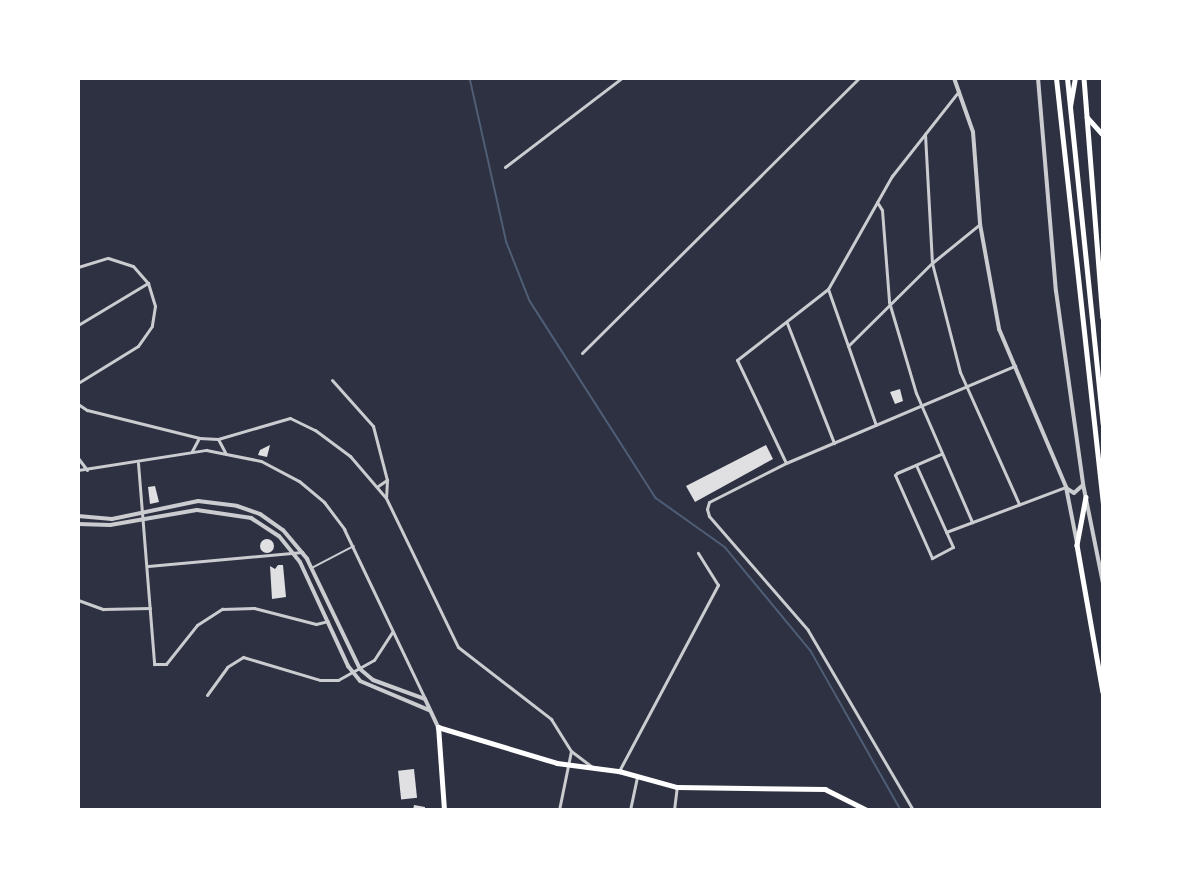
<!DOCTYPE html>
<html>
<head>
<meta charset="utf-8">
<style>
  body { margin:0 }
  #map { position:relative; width:1181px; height:888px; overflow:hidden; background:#2d3142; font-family:Rubik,sans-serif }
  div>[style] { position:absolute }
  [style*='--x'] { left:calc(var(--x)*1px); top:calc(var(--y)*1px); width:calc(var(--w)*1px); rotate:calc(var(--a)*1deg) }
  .stream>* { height:1.5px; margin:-0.75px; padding:0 0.75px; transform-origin:0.75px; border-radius:0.75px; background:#4f5d75 }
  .building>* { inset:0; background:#e0e0e3; transform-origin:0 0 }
  .round { border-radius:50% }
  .service>* { height:1.5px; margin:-0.75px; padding:0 0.75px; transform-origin:0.75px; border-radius:0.75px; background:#caccd0 }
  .minor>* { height:3px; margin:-1.5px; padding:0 1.5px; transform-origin:1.5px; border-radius:1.5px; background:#caccd0 }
  .tertiary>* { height:4px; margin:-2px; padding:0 2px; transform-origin:2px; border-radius:2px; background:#caccd0 }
  .secondary>* { height:4.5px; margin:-2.25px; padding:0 2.25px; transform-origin:2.25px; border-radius:2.25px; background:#fff }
  .motorway>* { height:5px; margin:-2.5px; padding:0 2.5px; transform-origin:2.5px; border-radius:2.5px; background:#fff }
  span { translate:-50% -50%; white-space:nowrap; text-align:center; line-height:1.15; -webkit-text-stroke:4.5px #fff; paint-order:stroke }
  .frame { position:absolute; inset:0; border:80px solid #fff; pointer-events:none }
</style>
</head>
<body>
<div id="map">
  <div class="stream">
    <div style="--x:470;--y:78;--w:169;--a:77.4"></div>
    <div style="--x:507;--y:243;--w:62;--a:68.4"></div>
    <div style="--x:530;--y:301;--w:234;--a:57.4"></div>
    <div style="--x:656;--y:498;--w:85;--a:35.4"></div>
    <div style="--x:725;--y:547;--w:135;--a:50.4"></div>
    <div style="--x:811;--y:651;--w:183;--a:60.5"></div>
  </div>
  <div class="building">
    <div style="clip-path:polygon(900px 389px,903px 401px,895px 404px,890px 392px)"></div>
    <div style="clip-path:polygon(270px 445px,267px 457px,258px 455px,260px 450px)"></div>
    <div style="clip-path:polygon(766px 445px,773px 459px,695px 502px,686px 486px)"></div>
    <div style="clip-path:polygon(155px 486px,159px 502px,150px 504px,148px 487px)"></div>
    <div class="round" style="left:260px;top:539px;width:14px;height:14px"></div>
    <div style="clip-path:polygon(278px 565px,283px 565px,286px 597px,272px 599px,270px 566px,275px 569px)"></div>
    <div style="left:414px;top:769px;width:29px;height:16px;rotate:84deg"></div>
    <div style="clip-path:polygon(414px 805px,425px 807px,425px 810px,413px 810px)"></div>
  </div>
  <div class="service">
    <div style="--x:312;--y:568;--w:47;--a:-27.6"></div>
  </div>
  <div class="minor">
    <div style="--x:925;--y:134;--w:129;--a:86.9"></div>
    <div style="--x:932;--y:263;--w:113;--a:75.6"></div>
    <div style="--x:960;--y:372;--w:145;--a:65.9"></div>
    <div style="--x:505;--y:167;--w:147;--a:-37.3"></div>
    <div style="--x:877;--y:202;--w:9;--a:58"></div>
    <div style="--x:882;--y:210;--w:92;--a:85.6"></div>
    <div style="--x:889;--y:302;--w:95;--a:73.5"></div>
    <div style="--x:916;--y:393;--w:141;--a:66.5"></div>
    <div style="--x:78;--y:267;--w:31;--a:-17"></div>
    <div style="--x:108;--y:258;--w:26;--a:18"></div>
    <div style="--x:133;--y:266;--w:23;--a:49"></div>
    <div style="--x:148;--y:283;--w:24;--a:73"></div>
    <div style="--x:155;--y:306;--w:20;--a:99"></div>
    <div style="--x:152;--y:326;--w:24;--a:125"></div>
    <div style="--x:138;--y:346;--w:70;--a:148.3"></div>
    <div style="--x:828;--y:289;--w:144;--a:70.6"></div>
    <div style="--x:787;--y:323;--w:129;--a:68.6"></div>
    <div style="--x:78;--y:325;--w:82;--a:-31"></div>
    <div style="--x:848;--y:346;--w:118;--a:-44.7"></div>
    <div style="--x:932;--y:263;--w:62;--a:-39.1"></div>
    <div style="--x:582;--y:353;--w:390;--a:-44.8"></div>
    <div style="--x:332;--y:380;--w:62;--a:48.3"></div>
    <div style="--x:373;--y:426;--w:56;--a:75.5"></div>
    <div style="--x:78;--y:404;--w:11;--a:34"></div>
    <div style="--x:87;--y:410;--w:115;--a:14"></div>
    <div style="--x:218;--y:439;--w:75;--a:-16.3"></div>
    <div style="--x:290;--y:418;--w:28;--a:26"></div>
    <div style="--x:315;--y:430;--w:44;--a:36.6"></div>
    <div style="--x:350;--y:456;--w:55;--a:49.4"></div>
    <div style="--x:386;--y:498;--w:165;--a:64.2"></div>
    <div style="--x:458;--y:647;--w:118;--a:37.7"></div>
    <div style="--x:551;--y:719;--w:38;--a:58"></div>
    <div style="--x:571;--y:751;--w:26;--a:37"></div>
    <div style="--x:192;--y:451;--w:15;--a:-62"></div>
    <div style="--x:199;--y:438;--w:19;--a:3"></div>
    <div style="--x:218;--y:439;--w:15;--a:62"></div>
    <div style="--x:78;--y:458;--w:15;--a:53"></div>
    <div style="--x:138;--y:463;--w:202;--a:85.4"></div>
    <div style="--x:154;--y:664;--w:12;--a:0"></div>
    <div style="--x:166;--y:664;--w:50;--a:-51.5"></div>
    <div style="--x:197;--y:625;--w:30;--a:-33"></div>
    <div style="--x:222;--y:609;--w:32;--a:-2"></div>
    <div style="--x:254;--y:608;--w:64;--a:14.5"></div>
    <div style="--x:316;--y:624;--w:12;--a:-14"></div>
    <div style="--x:786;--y:463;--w:114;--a:-115.4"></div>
    <div style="--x:737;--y:360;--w:115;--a:-38"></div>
    <div style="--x:828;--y:289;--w:130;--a:-60.5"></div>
    <div style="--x:892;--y:176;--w:108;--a:-51.8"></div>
    <div style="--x:916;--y:465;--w:90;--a:65.7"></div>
    <div style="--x:953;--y:547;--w:24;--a:152"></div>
    <div style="--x:932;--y:558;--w:91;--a:-114"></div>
    <div style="--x:895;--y:475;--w:3;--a:-45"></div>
    <div style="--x:897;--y:473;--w:48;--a:-23.4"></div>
    <div style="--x:78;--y:470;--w:130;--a:-8.9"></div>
    <div style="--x:206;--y:450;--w:56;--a:11.3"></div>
    <div style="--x:261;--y:461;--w:43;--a:27.8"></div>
    <div style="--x:299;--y:481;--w:33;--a:40"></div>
    <div style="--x:324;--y:502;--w:34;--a:53"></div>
    <div style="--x:344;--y:529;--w:188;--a:64.5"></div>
    <div style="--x:378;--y:486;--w:11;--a:-34"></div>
    <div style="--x:387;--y:480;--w:17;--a:93"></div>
    <div style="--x:946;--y:532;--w:128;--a:-20.6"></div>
    <div style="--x:148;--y:566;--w:155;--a:-5.2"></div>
    <div style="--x:78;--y:600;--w:27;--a:20"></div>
    <div style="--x:103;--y:609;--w:47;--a:-1.2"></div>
    <div style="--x:207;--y:695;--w:34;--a:-54"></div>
    <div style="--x:227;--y:667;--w:19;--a:-32"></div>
    <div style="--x:243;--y:657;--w:80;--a:16.6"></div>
    <div style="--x:320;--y:680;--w:18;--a:0"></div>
    <div style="--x:338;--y:680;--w:41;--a:-29.1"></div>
    <div style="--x:374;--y:660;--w:33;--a:-57"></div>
    <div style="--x:619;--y:771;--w:211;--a:-62"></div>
    <div style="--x:718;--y:585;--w:38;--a:-122"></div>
    <div style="--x:559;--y:810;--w:60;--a:-78.5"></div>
    <div style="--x:630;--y:810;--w:35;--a:-78"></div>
    <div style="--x:674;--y:810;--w:23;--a:-83"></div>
    <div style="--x:913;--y:810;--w:208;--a:-120.3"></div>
    <div style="--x:808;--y:630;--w:151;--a:-131"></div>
    <div style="--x:709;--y:516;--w:7;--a:-106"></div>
    <div style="--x:707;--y:509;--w:7;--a:-74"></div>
    <div style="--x:709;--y:502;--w:86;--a:-26.9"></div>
    <div style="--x:786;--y:463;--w:249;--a:-23"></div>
  </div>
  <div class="tertiary">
    <div style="--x:954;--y:78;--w:57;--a:70.6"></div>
    <div style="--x:973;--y:132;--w:92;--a:85.6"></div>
    <div style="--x:980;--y:224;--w:107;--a:79.7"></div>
    <div style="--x:999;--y:329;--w:172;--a:67"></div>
    <div style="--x:1066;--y:487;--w:57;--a:78.9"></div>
    <div style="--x:1038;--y:78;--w:214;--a:85.2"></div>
    <div style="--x:1056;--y:291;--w:195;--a:82"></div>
    <div style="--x:1083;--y:484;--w:101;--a:78.6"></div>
    <div style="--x:1066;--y:488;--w:9;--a:32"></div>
    <div style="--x:1074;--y:493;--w:12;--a:-42"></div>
    <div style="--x:78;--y:516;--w:34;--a:5"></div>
    <div style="--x:112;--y:519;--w:88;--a:-11.8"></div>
    <div style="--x:198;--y:501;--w:39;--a:7"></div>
    <div style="--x:237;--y:506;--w:24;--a:19"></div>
    <div style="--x:260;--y:514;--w:28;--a:35"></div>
    <div style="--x:283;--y:530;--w:38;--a:50"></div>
    <div style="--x:307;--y:559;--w:122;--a:64.3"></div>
    <div style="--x:360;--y:669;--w:17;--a:40"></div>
    <div style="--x:373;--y:680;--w:55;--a:20.1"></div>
    <div style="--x:425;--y:699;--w:31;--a:65"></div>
    <div style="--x:78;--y:524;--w:32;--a:2"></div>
    <div style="--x:110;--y:525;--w:88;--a:-9.8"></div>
    <div style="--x:197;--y:510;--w:55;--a:8.4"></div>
    <div style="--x:251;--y:518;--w:33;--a:33"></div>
    <div style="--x:279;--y:536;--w:33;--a:51"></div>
    <div style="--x:300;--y:562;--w:115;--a:65.2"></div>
    <div style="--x:348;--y:666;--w:19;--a:51"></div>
    <div style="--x:360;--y:681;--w:75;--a:22.8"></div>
  </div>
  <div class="secondary">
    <div style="--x:1084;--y:78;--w:240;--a:85.5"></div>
    <div style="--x:1087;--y:117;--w:24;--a:48"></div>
    <div style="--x:1086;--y:497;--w:49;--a:100.6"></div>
    <div style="--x:1077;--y:545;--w:149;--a:80"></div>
    <div style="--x:444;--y:810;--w:83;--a:-94.1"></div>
    <div style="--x:438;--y:727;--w:124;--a:16.8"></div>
    <div style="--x:557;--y:763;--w:63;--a:7.4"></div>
    <div style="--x:619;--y:771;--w:60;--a:15.4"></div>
    <div style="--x:677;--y:787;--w:148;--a:0.8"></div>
    <div style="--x:825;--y:789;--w:47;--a:26.6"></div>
  </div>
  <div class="motorway">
    <div style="--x:1056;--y:78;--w:429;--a:83.7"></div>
    <div style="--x:1067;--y:78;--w:348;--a:84.1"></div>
    <div style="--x:1070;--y:106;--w:28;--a:-80"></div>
  </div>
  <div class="frame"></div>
</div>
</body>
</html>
